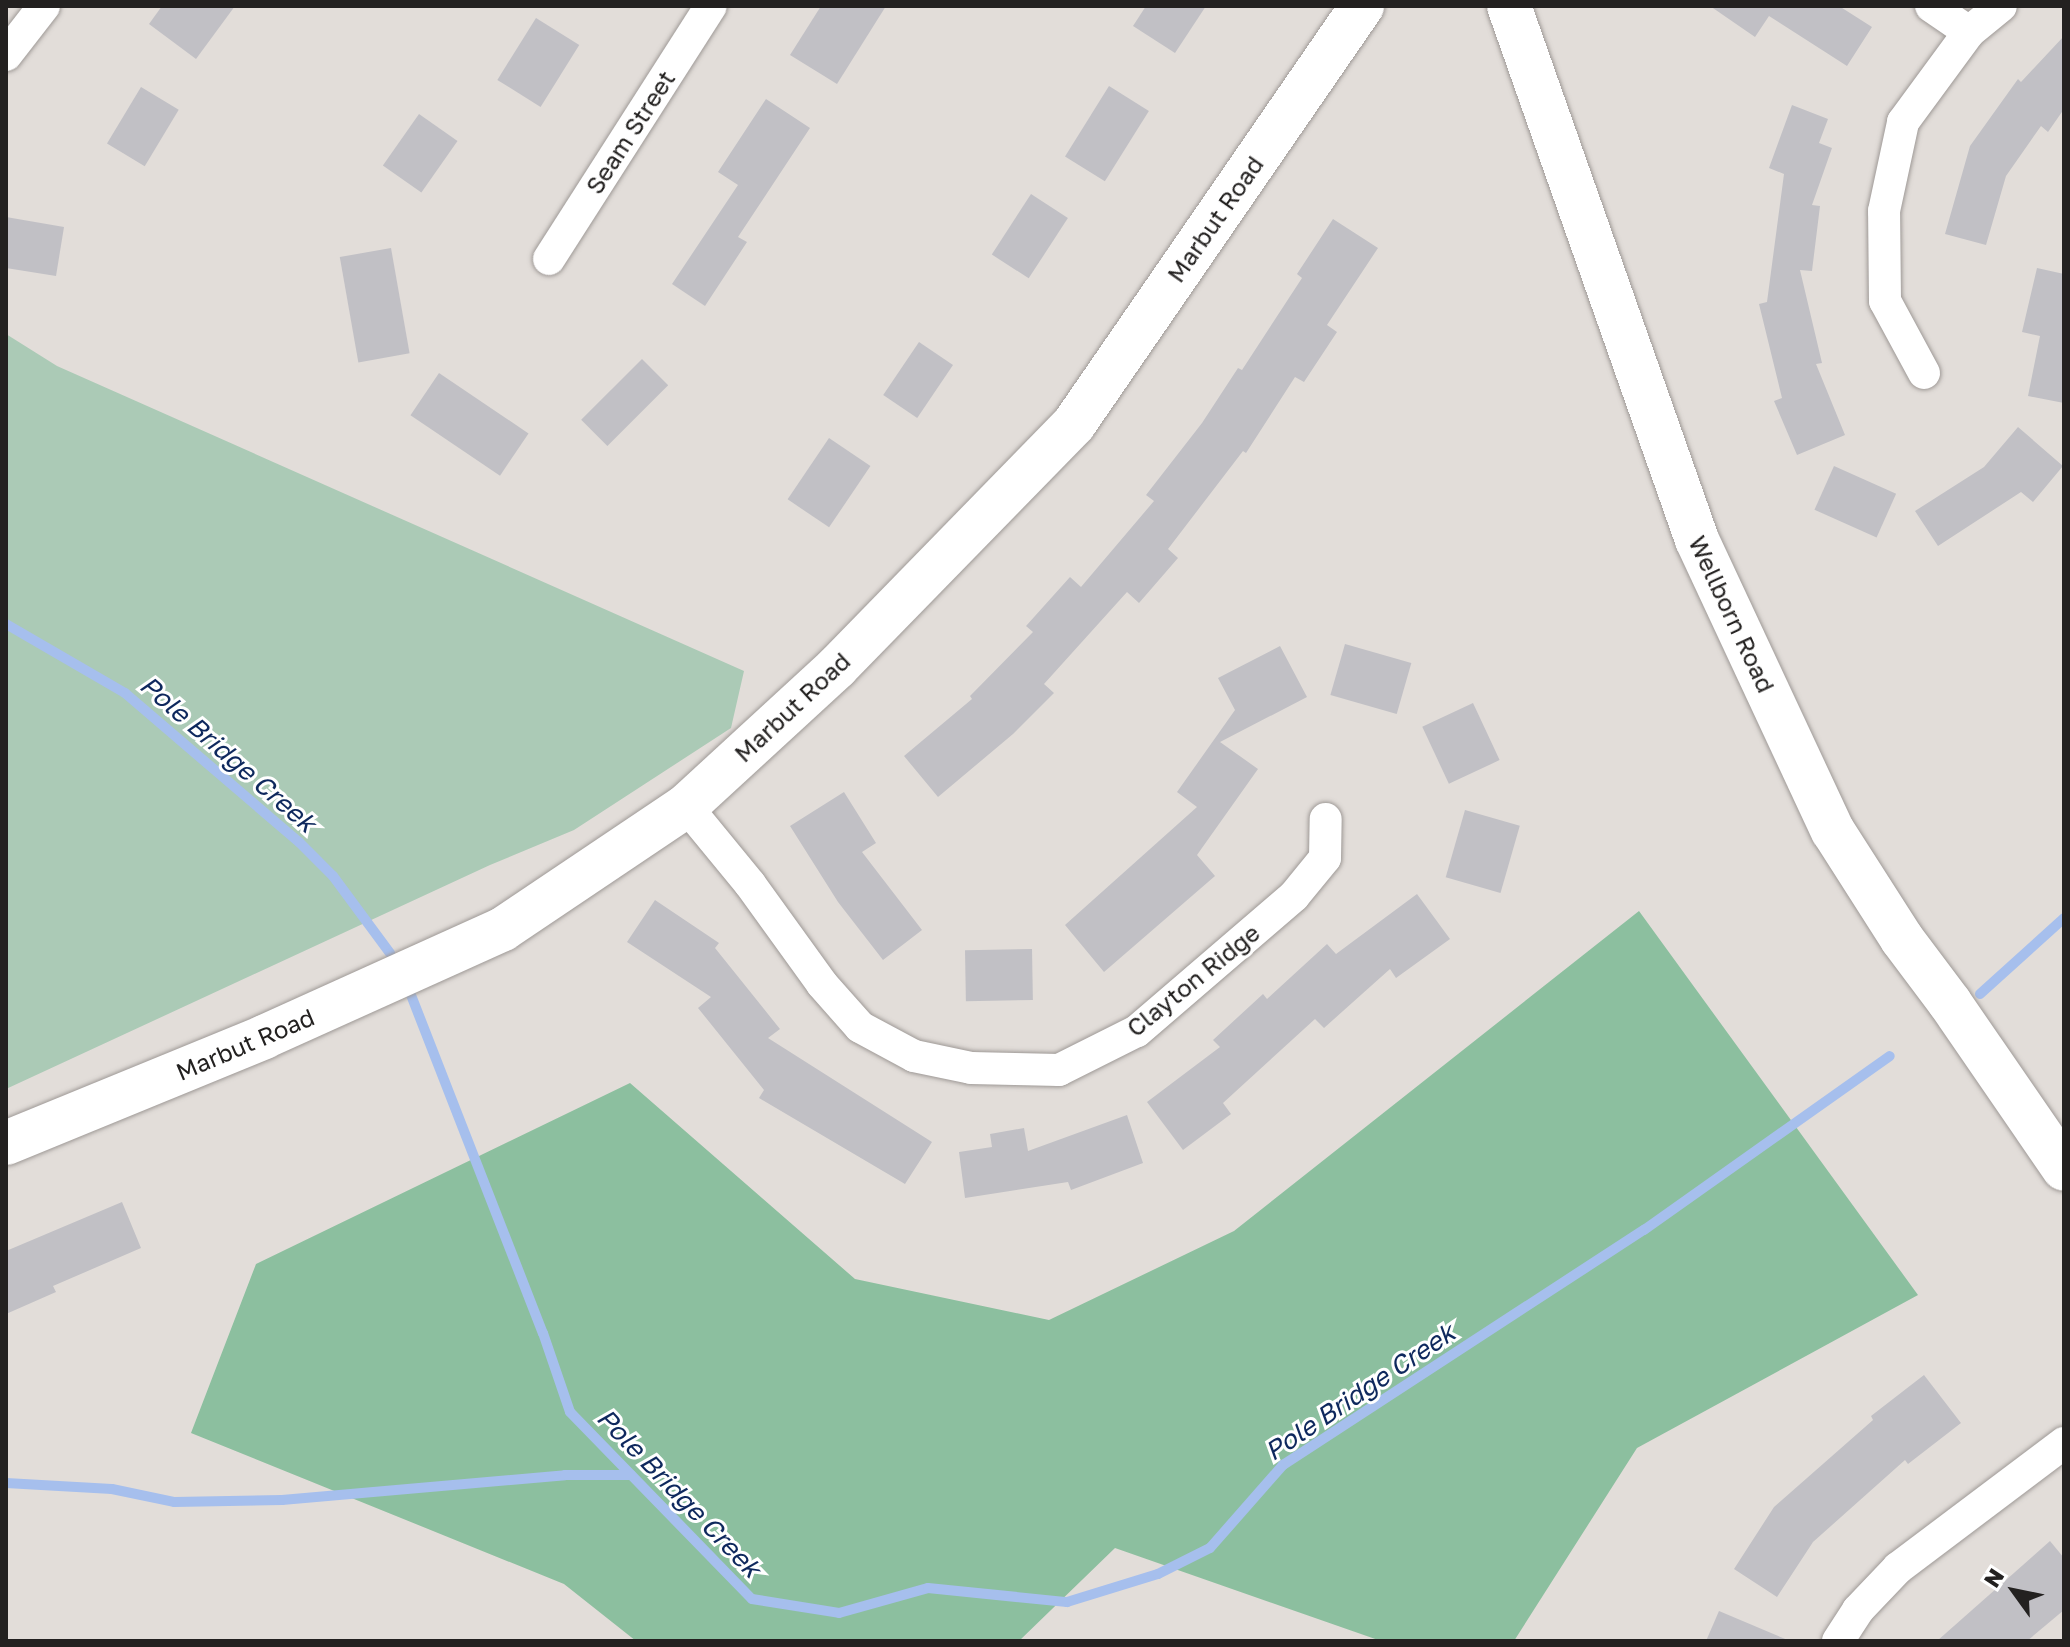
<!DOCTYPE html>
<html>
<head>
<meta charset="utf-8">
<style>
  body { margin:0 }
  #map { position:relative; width:2070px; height:1647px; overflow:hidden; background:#e2ddd9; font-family:"Golos Text",sans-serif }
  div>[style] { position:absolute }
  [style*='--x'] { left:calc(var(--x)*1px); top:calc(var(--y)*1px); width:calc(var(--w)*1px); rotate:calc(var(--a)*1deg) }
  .green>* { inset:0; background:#abcab6 }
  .forest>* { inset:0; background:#8cbf9f }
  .stream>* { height:10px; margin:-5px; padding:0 5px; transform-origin:5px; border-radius:5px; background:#a6bfed }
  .building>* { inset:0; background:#c1c0c5; transform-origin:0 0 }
  .roads { filter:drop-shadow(0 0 2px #9e9996) drop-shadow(0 0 2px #9e9996) }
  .street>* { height:32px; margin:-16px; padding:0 16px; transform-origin:16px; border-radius:16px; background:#fff }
  .secondary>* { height:44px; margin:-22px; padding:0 22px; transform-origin:22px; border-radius:22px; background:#fff }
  span { translate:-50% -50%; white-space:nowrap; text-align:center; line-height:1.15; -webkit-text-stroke:6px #fff; paint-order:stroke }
  .street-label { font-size:24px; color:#232120 }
  .water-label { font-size:26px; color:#0e285d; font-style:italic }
  .frame { position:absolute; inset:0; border:8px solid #232120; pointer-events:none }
  .north { position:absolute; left:1974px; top:1551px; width:80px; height:80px; -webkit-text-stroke:6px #fff; paint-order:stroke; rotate:303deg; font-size:22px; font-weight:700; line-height:32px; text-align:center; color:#232120 }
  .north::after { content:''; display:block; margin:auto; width:28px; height:36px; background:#232120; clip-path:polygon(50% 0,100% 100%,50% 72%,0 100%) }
</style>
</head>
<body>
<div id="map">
  <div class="green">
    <div style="clip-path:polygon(6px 334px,57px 366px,744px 671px,731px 728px,574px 830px,490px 865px,6px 1089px)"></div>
  </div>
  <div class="forest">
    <div style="clip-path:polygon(1639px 911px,1918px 1295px,1637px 1448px,1514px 1641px,1381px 1641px,1115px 1548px,1019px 1641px,636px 1641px,564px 1584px,191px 1433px,256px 1264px,630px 1083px,855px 1279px,1049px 1320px,1234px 1231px)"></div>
  </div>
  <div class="stream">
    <div style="--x:6;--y:624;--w:138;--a:30.1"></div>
    <div style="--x:125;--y:693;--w:229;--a:40.6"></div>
    <div style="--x:299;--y:842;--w:48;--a:45"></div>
    <div style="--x:333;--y:876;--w:96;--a:53.5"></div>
    <div style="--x:1980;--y:994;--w:113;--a:-42.1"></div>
    <div style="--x:411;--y:995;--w:363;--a:68.7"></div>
    <div style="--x:543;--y:1333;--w:83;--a:71.1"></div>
    <div style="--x:570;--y:1412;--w:261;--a:45.8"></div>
    <div style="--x:752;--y:1599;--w:88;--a:9.1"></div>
    <div style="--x:839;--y:1613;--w:92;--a:-15.7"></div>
    <div style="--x:928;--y:1588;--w:140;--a:5.8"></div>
    <div style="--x:1067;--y:1602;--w:95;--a:-17.1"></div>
    <div style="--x:1158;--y:1574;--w:58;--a:-26.6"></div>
    <div style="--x:1210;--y:1548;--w:111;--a:-48.7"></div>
    <div style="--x:1283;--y:1465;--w:431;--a:-33.1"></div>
    <div style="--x:1644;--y:1230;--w:301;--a:-35.3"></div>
    <div style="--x:6;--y:1483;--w:106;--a:3.2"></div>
    <div style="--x:112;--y:1489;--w:63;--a:11.8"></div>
    <div style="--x:174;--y:1502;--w:108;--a:-1.1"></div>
    <div style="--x:282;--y:1500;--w:284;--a:-5"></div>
    <div style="--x:565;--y:1475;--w:66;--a:0"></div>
  </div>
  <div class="building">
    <div style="clip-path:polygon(162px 6px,235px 6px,196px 59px,149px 24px)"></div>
    <div style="clip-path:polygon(821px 6px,886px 6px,837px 84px,790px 55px)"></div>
    <div style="clip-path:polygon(1146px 6px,1206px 6px,1175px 53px,1133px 26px)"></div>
    <div style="clip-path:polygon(1710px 6px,1839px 6px,1872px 27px,1847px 66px,1769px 16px,1755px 37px)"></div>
    <div style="left:536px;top:18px;width:51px;height:73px;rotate:32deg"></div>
    <div style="clip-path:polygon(2064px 36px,2064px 109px,2048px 132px,2041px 126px,2006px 176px,1986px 245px,1945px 234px,1970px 146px,2018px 79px,2021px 82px)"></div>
    <div style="left:1109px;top:86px;width:47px;height:83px;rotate:32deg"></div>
    <div style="left:141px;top:87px;width:44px;height:66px;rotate:31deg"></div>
    <div style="clip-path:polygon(766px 99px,810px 128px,738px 237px,747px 242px,705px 306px,672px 284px,738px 185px,718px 172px)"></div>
    <div style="clip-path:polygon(1792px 105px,1828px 119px,1819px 143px,1832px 148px,1812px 205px,1820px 206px,1812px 271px,1800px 270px,1822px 363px,1816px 364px,1845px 435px,1797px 455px,1774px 401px,1782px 398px,1759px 304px,1767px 302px,1784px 174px,1769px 168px)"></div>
    <div style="left:419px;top:114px;width:47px;height:63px;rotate:35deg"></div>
    <div style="left:1031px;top:194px;width:44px;height:72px;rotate:33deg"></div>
    <div style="clip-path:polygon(6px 217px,64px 227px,56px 276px,6px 268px)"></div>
    <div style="clip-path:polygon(1333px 219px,1378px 248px,1327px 325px,1337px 332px,1304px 382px,1295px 377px,1246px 453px,1243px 451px,1168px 549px,1178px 558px,1139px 603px,1127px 592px,1044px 684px,1054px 693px,1013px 734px,938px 797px,904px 756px,972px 699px,970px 696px,1033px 632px,1026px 626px,1070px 577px,1081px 587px,1154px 501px,1146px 495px,1202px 423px,1238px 368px,1242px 370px,1302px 278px,1297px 274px)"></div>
    <div style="left:391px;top:248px;width:107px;height:52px;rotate:80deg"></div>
    <div style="clip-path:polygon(2037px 268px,2064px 274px,2064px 403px,2028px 396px,2040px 336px,2022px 332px)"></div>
    <div style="left:919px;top:342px;width:41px;height:64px;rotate:34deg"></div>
    <div style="left:642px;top:359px;width:37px;height:86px;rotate:45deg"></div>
    <div style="left:439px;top:373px;width:108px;height:51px;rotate:34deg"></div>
    <div style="clip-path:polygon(2018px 427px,2063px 466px,2033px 502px,2021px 492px,1938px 546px,1915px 511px,1984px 467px)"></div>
    <div style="left:829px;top:438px;width:50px;height:74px;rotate:34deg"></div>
    <div style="left:1834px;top:466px;width:68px;height:48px;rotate:24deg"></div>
    <div style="left:1345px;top:644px;width:69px;height:53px;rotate:16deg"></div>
    <div style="clip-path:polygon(1280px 646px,1307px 697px,1220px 742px,1258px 769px,1197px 855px,1215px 876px,1104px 972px,1065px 925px,1197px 807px,1177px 792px,1235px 710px,1218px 678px)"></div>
    <div style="left:1473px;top:703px;width:63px;height:56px;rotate:65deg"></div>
    <div style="clip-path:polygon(844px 792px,876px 843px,862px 852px,922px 930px,883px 960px,838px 902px,790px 826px)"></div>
    <div style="left:1465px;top:810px;width:57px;height:70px;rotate:16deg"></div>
    <div style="clip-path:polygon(1417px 894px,1450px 939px,1396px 978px,1390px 969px,1324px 1028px,1315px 1019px,1223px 1103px,1231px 1114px,1183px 1150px,1147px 1102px,1220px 1047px,1213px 1040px,1263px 994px,1267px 999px,1327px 944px,1336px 954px)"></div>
    <div style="clip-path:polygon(655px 900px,719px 943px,715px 948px,780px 1029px,768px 1038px,932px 1142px,905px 1184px,759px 1098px,764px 1090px,698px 1008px,711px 997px,627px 942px)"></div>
    <div style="left:1032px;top:949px;width:51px;height:67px;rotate:89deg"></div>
    <div style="clip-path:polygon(1127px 1115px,1143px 1163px,1071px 1190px,1068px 1182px,965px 1198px,959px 1152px,992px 1147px,990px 1134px,1024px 1128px,1028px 1151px)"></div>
    <div style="clip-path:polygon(122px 1202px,141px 1248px,53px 1286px,56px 1292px,6px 1314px,6px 1251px)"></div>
    <div style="clip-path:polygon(1924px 1375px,1961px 1423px,1908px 1464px,1905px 1460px,1813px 1542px,1777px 1597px,1734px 1569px,1774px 1507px,1873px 1420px,1871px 1416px)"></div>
    <div style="clip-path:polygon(2050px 1541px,2064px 1558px,2064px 1610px,2027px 1641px,1937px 1641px)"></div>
    <div style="clip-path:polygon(1719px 1611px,1790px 1641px,1706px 1641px)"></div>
  </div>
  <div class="roads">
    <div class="street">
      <div style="--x:1931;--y:6;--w:46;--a:34.4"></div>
      <div style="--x:6;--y:55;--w:62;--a:-52.2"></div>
      <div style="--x:549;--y:259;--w:300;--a:-57.4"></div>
      <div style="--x:1924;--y:373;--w:82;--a:-118.4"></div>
      <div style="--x:1885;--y:301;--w:90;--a:-90.6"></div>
      <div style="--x:1884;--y:211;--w:91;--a:-77.9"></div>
      <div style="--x:1903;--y:122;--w:112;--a:-53.7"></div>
      <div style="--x:1969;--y:32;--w:41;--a:-39.1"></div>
      <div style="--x:686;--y:806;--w:101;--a:50.6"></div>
      <div style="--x:750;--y:884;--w:123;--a:54.2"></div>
      <div style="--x:822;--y:984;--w:57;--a:48.5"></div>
      <div style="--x:860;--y:1027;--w:61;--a:28.2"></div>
      <div style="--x:914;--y:1056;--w:58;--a:11.9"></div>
      <div style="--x:971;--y:1068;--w:88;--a:1.3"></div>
      <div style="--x:1059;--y:1070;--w:87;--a:-26.6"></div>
      <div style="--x:1137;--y:1031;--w:207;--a:-40.7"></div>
      <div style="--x:1294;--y:896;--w:49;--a:-50.8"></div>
      <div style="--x:1325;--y:858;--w:39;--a:-89"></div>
      <div style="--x:1838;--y:1641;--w:37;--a:-57"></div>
      <div style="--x:1858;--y:1610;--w:58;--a:-46.4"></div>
      <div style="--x:1898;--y:1568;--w:208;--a:-37"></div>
    </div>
    <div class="secondary">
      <div style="--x:1509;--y:6;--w:566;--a:70.6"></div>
      <div style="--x:1697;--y:540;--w:321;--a:65"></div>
      <div style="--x:1833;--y:831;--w:128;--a:57.4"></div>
      <div style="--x:1902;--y:939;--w:80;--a:53.1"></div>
      <div style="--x:1950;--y:1003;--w:201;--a:55.5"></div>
      <div style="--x:6;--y:1143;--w:279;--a:-22.3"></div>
      <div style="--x:264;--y:1037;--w:262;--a:-24.3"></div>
      <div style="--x:503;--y:929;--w:220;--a:-33.9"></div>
      <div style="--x:686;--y:806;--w:205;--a:-42.6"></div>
      <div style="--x:837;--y:667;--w:339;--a:-45.7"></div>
      <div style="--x:1074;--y:424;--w:508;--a:-55.43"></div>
    </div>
  </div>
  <div class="street-label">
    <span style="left:630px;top:132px;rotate:-57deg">Seam Street</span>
    <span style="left:1215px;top:219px;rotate:-55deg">Marbut Road</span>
    <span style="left:1732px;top:614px;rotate:65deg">Wellborn Road</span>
    <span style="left:792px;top:707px;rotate:-43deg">Marbut Road</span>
    <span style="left:1193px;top:980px;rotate:-39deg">Clayton Ridge</span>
    <span style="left:245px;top:1044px;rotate:-23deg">Marbut Road</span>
  </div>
  <div class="water-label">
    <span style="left:228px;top:754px;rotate:41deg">Pole Bridge Creek</span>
    <span style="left:1360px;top:1392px;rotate:-34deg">Pole Bridge Creek</span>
    <span style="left:679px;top:1493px;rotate:46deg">Pole Bridge Creek</span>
  </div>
  <div class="frame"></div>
  <div class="north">N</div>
</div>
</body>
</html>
